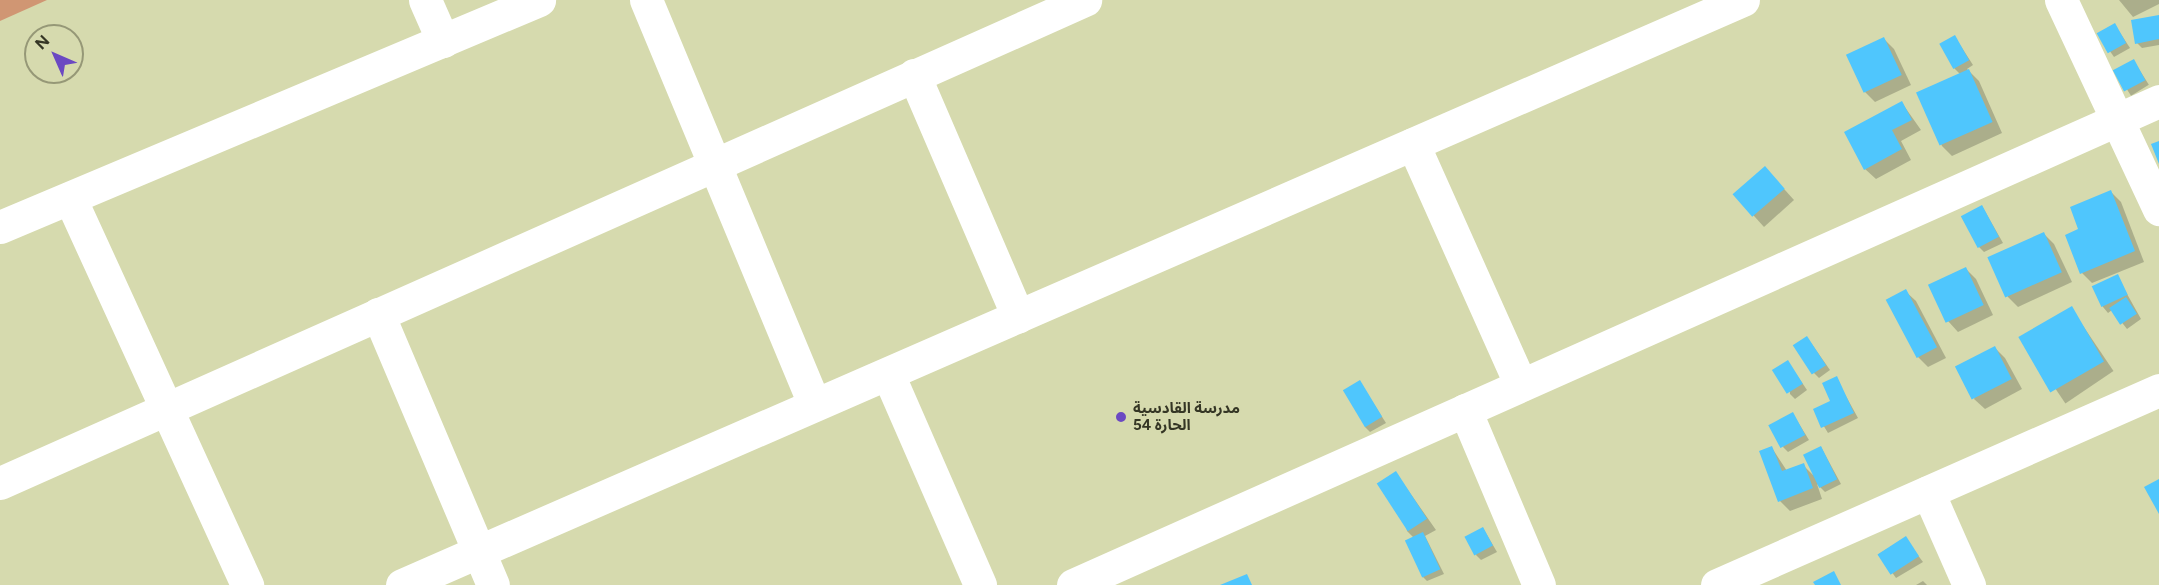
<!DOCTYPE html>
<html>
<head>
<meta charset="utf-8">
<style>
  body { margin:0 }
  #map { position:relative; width:2159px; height:585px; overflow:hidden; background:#d6daae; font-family:Figtree,"Noto Sans Arabic",sans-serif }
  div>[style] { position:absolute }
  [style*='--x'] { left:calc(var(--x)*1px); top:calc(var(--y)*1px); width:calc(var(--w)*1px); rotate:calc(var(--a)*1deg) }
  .green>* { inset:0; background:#d09673 }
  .shadow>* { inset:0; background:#0003; transform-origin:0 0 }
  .building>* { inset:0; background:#4fc6fd; transform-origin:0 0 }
  .street>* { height:33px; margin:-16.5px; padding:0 16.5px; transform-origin:16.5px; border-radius:16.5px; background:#fff }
  .dots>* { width:16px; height:16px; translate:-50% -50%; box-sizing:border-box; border:3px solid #d6daae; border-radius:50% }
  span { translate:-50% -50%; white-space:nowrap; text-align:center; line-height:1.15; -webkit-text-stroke:4.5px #d6daae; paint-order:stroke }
  .poi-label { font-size:15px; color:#353625; font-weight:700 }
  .left { translate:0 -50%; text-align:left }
  .north { position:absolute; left:24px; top:24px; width:60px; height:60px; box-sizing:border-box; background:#d6daae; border:2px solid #969877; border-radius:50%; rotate:315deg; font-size:16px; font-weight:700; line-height:24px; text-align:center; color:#353625 }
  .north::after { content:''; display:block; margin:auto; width:21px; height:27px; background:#6b49c2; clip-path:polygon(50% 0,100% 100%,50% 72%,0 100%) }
</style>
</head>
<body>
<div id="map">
  <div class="green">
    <div style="clip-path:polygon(0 0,47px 0,0 21px)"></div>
  </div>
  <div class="shadow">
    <div style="clip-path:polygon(2119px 0,2159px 0,2159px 4px,2133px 17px)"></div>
    <div style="clip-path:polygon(2159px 16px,2159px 45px,2142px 48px,2137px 43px)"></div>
    <div style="clip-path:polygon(2115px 25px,2130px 48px,2114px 57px,2098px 34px)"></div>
    <div style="clip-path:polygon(1955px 37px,1973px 65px,1967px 69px,1979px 81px,2002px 133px,1952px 156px,1942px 146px,1918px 93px,1960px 74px,1954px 68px)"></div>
    <div style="clip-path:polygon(1884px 39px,1894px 49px,1911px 85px,1875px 102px,1865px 92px)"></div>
    <div style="left:2134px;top:61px;width:28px;height:21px;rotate:58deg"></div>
    <div style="clip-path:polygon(1902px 103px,1921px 130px,1901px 141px,1911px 160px,1876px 179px,1865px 169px)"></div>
    <div style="clip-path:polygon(1775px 179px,1794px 200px,1764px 227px,1735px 195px)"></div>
    <div style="clip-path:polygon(2111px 192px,2121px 202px,2144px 262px,2092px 283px,2082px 273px,2080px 230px)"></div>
    <div style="clip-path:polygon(1982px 206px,2003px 243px,1984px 252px,1979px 247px)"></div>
    <div style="clip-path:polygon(2044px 234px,2054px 244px,2072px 282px,2018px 307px,2008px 297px,1990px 258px)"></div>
    <div style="clip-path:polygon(1965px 268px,1976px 279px,1993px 315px,1958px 332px,1948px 321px)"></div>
    <div style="clip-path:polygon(2117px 276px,2141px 319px,2127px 329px,2112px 310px,2108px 313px,2103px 307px,2094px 288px)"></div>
    <div style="clip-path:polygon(1905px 291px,1916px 301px,1946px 358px,1928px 367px,1918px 357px,1888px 301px)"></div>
    <div style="left:2071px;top:308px;width:76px;height:58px;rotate:56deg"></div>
    <div style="clip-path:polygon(1811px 343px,1830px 370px,1819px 378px,1814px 373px)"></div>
    <div style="clip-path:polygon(1995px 348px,2005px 358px,2022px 389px,1985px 409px,1974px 399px)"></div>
    <div style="clip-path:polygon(1788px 362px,1807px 390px,1795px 399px,1790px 394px)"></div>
    <div style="clip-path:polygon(1836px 378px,1858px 418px,1828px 433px,1814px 410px,1832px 401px)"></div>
    <div style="clip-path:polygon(1360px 382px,1386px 423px,1370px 432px,1365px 427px)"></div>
    <div style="clip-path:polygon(1793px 414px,1809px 440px,1788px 452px,1783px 447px)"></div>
    <div style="clip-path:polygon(1821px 447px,1841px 484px,1825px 492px,1817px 484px,1822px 499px,1790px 511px,1780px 501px,1772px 448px,1787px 471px,1803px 465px,1813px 475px)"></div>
    <div style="clip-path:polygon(1396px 473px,1436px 530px,1425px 536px,1444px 574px,1427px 581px,1422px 576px,1414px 538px,1407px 531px)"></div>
    <div style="clip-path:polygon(1483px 528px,1497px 552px,1481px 560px,1476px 555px)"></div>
    <div style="clip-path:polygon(1905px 538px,1923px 562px,1896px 578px,1879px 554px)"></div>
    <div style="clip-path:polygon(1923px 581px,1927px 585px,1916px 585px)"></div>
  </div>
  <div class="building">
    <div style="clip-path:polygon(2159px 15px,2159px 39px,2135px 44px,2131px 20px)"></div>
    <div style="left:2115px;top:23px;width:23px;height:21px;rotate:61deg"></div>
    <div style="left:1955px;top:35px;width:29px;height:18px;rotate:61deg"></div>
    <div style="left:1884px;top:37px;width:42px;height:42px;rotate:65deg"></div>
    <div style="left:2134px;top:59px;width:24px;height:24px;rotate:62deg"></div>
    <div style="left:1969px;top:69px;width:58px;height:58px;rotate:66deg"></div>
    <div style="clip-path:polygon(1902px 101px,1912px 120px,1892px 130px,1902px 149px,1864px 170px,1844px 132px)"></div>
    <div style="clip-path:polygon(2159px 141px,2159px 164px,2151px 144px)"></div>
    <div style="left:1765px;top:166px;width:30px;height:43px;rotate:49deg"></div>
    <div style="clip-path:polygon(2111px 190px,2135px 251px,2080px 274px,2065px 235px,2078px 229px,2070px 207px)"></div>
    <div style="left:1982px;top:205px;width:36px;height:24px;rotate:62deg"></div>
    <div style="left:2044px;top:232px;width:44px;height:62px;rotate:66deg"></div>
    <div style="left:1966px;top:267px;width:42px;height:42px;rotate:65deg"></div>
    <div style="left:2118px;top:274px;width:23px;height:29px;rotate:65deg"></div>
    <div style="left:1906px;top:289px;width:66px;height:23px;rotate:62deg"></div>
    <div style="left:2126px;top:297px;width:20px;height:20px;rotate:57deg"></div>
    <div style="left:2072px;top:306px;width:64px;height:62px;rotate:60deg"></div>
    <div style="left:1807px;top:336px;width:35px;height:17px;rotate:57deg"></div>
    <div style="left:1995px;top:346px;width:37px;height:45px;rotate:63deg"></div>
    <div style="left:1788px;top:360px;width:28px;height:19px;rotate:58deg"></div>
    <div style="clip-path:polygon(1837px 376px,1854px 413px,1821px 428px,1813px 409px,1830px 401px,1822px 383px)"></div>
    <div style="left:1360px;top:380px;width:43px;height:20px;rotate:59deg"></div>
    <div style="left:1793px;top:412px;width:26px;height:28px;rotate:62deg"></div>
    <div style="clip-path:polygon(1772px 446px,1782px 471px,1804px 463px,1813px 488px,1778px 502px,1759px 451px)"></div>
    <div style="left:1821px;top:446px;width:37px;height:20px;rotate:64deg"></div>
    <div style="left:1396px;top:471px;width:57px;height:23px;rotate:57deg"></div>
    <div style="clip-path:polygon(2159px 479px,2159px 514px,2144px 487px)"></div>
    <div style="left:1483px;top:527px;width:21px;height:21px;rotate:62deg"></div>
    <div style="left:1423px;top:532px;width:41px;height:20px;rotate:65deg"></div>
    <div style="left:1906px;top:536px;width:24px;height:34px;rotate:57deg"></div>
    <div style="clip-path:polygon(1834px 571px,1841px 585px,1815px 585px,1813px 582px)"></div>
    <div style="clip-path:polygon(1247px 574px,1252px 585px,1220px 585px)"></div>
  </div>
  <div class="street">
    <div style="--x:425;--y:0;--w:45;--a:66.3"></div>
    <div style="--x:646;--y:0;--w:438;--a:67.4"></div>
    <div style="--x:2061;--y:0;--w:231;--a:64.9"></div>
    <div style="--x:914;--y:75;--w:263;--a:66.7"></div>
    <div style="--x:1413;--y:144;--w:264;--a:65.9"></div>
    <div style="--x:70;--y:198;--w:426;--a:65.4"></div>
    <div style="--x:0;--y:227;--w:585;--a:-22.84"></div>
    <div style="--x:378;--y:314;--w:294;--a:67"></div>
    <div style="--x:888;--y:374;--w:230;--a:66.4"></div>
    <div style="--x:1465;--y:410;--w:190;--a:67.1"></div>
    <div style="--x:0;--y:483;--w:1188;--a:-24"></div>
    <div style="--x:1928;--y:492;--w:102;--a:66.2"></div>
    <div style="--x:402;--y:585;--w:1463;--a:-23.57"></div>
    <div style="--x:1073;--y:585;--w:1189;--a:-24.02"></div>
    <div style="--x:1717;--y:585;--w:483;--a:-23.8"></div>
  </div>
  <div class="dots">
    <div style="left:1121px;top:417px;background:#6b49c2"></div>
  </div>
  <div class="poi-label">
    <span class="left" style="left:1133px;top:417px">مدرسة القادسية<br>الحارة 54</span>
  </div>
  <div class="north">N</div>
</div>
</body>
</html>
